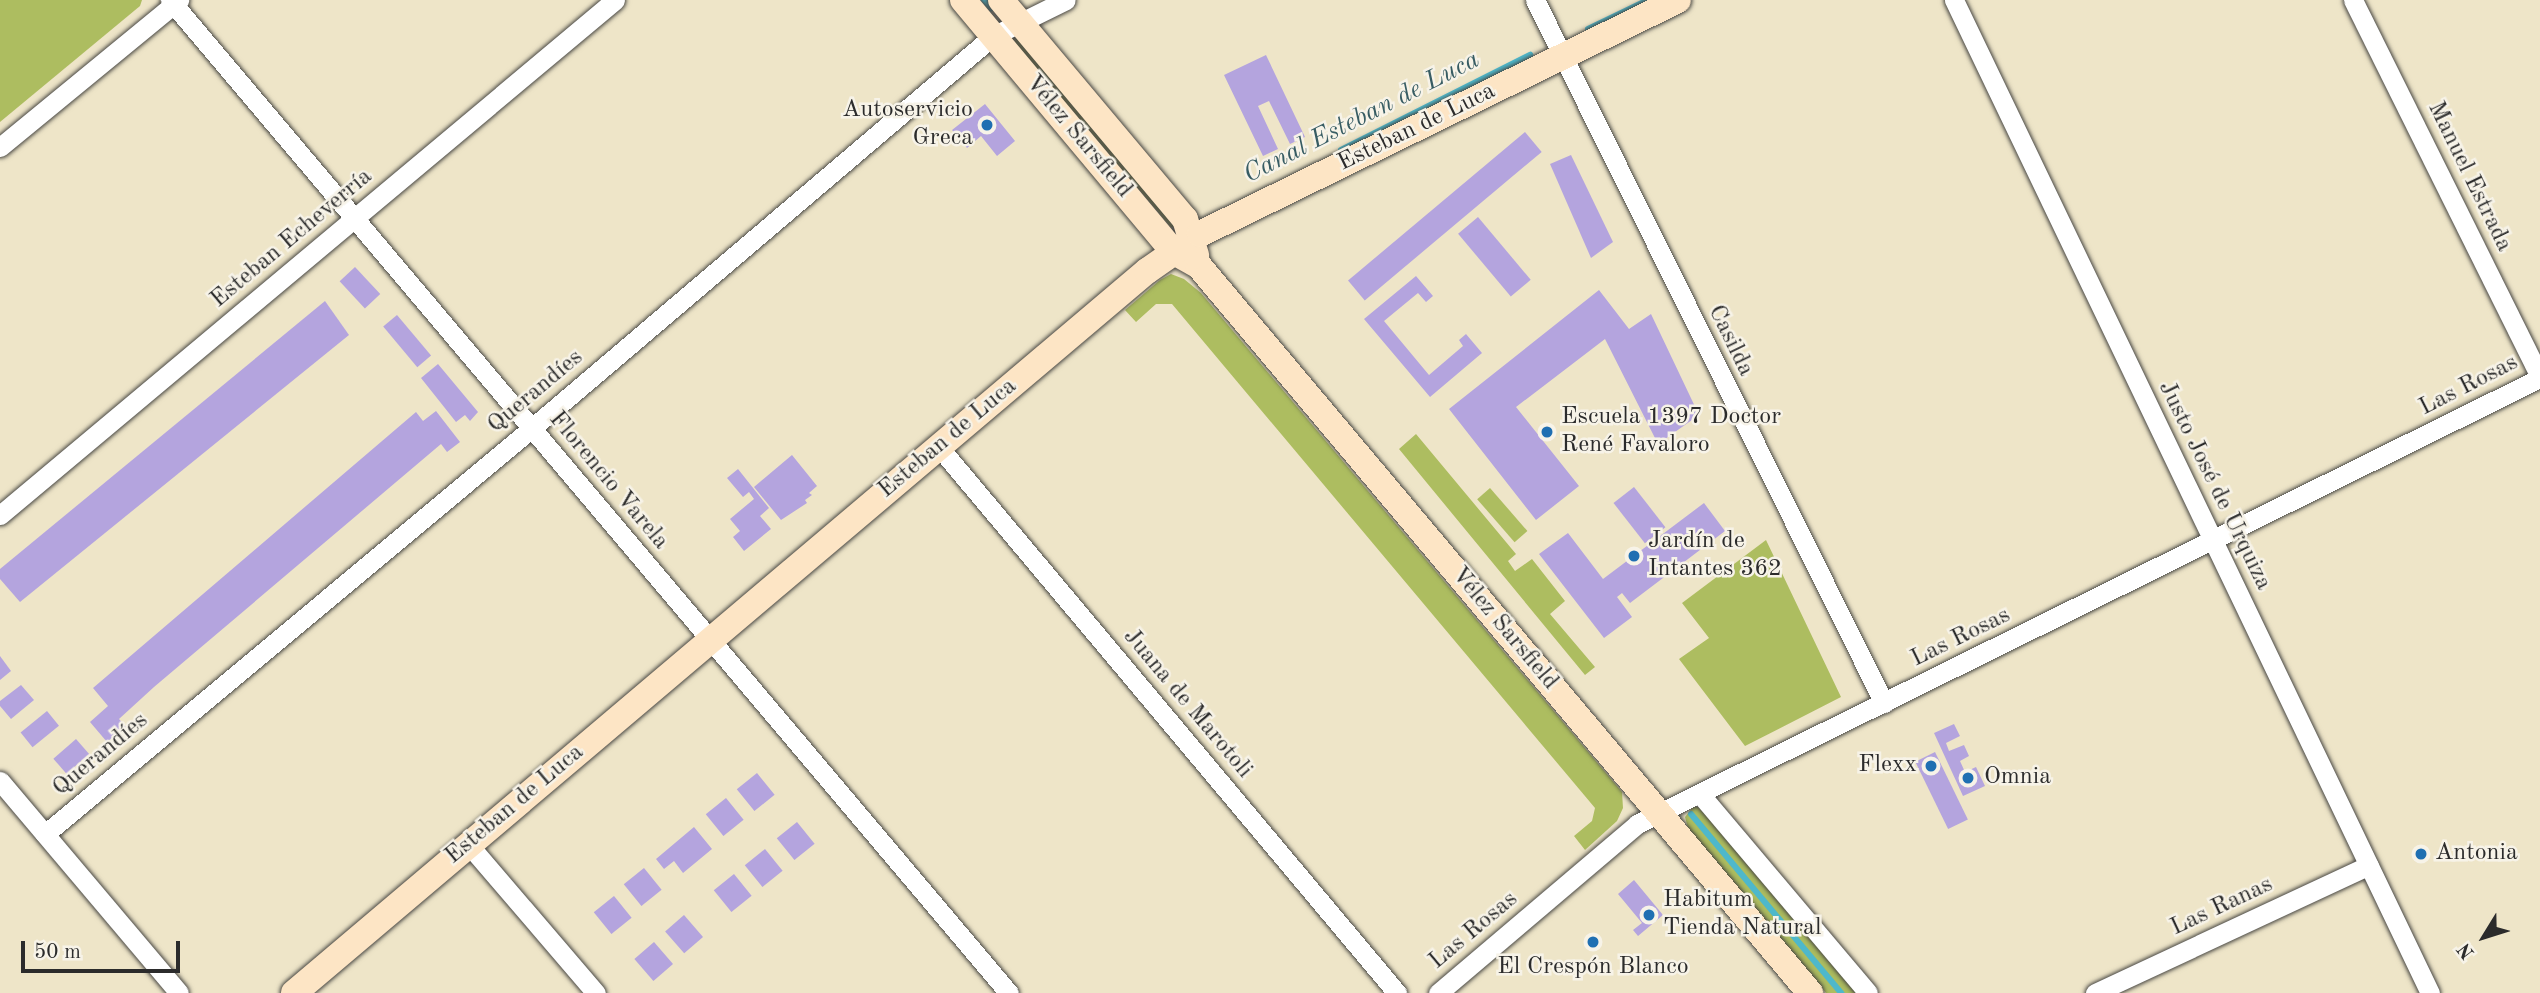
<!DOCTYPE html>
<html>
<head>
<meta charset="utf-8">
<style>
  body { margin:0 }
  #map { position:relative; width:2540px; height:993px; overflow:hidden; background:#eee5c8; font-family:"Old Standard TT",serif }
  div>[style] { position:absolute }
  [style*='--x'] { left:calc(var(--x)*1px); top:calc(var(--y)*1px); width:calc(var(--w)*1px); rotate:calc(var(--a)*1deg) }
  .green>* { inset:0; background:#adbd60; transform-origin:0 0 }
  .stream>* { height:6px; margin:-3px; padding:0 3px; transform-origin:3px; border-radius:3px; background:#4eb8cb }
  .building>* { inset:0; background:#b4a4de; transform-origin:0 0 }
  .roads { filter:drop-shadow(0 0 2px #484743) drop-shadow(0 0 2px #484743) }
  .street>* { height:19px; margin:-9.5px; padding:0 9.5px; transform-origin:9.5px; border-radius:9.5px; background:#fff }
  .secondary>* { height:26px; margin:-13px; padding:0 13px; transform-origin:13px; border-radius:13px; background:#fde5c5 }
  .dots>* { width:19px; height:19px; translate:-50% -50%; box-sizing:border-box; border:4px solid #f7f3e8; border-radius:50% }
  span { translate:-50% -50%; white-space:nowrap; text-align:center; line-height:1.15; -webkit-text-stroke:5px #f7f3e8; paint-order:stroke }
  .poi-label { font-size:24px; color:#2b2b2b }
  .right { translate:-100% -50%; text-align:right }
  .left { translate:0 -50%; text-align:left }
  .street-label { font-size:24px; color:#2b2b2b }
  .water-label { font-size:26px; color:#375c63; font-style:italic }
  .north { position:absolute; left:2449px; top:902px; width:70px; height:70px; -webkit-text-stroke:5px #f7f3e8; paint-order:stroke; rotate:232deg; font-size:19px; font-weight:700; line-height:28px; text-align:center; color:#2b2b2b }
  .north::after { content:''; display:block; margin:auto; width:24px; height:32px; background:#2b2b2b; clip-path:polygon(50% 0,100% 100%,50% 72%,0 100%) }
  .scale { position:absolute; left:21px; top:941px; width:159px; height:32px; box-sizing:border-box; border:4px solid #2b2b2b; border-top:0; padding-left:9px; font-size:21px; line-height:24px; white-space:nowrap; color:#2b2b2b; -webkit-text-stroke:5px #f7f3e8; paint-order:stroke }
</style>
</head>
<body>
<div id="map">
  <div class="green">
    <div style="clip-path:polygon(0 0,142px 0,140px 6px,0 122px)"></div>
    <div style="clip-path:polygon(1018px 36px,1175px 227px,1171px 227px,1014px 42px)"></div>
    <div style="clip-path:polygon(1171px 274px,1184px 279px,1201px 293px,1622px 792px,1623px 808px,1617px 821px,1585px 850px,1574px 836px,1592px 821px,1595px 808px,1172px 304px,1156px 304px,1136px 322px,1125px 310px,1160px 280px)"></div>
    <div style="clip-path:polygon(1416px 434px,1516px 554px,1508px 561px,1515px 571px,1532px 559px,1565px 601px,1550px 614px,1595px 667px,1585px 675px,1399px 449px)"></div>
    <div style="left:1490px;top:488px;width:57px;height:17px;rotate:49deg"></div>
    <div style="clip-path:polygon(1766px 540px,1841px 697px,1745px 746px,1679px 659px,1709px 638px,1682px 603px)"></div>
    <div style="clip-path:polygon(1693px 807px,1701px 807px,1860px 993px,1826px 993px,1688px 828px,1685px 817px)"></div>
  </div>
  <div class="stream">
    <div style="--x:984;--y:0;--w:11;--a:49"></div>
    <div style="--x:1588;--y:29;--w:67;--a:-25.8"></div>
    <div style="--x:1341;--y:150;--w:212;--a:-26.7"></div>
    <div style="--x:1691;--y:814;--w:234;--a:50"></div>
  </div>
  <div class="building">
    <div style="clip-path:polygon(1266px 55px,1305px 137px,1290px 144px,1269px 101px,1258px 106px,1278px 149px,1263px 156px,1224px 75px)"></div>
    <div style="clip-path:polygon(985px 104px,1015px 141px,997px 156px,981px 136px,967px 148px,952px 130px)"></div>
    <div style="left:1525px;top:132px;width:26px;height:231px;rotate:50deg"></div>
    <div style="clip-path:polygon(1571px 155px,1613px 242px,1591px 258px,1550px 164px)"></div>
    <div style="left:1478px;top:217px;width:82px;height:26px;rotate:50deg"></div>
    <div style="left:355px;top:267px;width:37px;height:21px;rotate:47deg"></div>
    <div style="clip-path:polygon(1416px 276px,1433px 296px,1426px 302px,1418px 293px,1384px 321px,1429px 375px,1463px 346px,1459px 340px,1466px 334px,1482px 353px,1430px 397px,1364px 319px)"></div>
    <div style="clip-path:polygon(1599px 290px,1629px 329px,1651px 314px,1699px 415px,1658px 444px,1605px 339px,1516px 407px,1579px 486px,1536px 520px,1449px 409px)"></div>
    <div style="clip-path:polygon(325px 301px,349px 335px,20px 602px,0 579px,0 569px)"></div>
    <div style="left:397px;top:315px;width:53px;height:18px;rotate:50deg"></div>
    <div style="clip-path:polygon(438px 364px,478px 412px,470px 421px,465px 415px,456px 422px,421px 378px)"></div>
    <div style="clip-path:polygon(436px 411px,460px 442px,447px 452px,441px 444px,154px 687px,119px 719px,126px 727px,107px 742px,90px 722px,108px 706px,93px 688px,416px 412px,423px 421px)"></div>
    <div style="clip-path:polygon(792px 455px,817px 486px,809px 493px,812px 495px,805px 500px,807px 503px,781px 520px,754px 487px)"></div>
    <div style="clip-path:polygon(738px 469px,769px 508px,760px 516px,771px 529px,744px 551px,733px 537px,740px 531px,730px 519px,754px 499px,749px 492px,743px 497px,727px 478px)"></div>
    <div style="left:1634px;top:487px;width:51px;height:26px;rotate:52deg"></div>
    <div style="clip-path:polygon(1704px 503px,1725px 531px,1630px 603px,1622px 593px,1617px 597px,1632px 617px,1604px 638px,1539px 554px,1568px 533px,1603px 579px)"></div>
    <div style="clip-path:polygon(0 656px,11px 671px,0 680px)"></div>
    <div style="clip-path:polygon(21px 685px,34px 700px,11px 719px,0 706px,0 701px)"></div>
    <div style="left:47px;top:711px;width:19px;height:34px;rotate:51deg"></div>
    <div style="clip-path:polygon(1954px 724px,1960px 736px,1946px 743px,1949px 751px,1964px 745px,1969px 756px,1960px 761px,1965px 772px,1976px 767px,1985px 786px,1963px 796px,1934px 733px)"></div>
    <div style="left:76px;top:739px;width:20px;height:30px;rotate:49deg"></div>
    <div style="left:1935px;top:752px;width:75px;height:22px;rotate:64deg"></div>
    <div style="left:757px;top:773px;width:28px;height:26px;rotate:51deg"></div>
    <div style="left:726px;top:798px;width:28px;height:26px;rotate:51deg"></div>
    <div style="left:797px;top:822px;width:28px;height:26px;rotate:51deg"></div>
    <div style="clip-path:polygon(694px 827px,712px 849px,683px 873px,674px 861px,664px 869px,656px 859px)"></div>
    <div style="left:765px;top:849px;width:28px;height:26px;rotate:51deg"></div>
    <div style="left:644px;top:868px;width:28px;height:26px;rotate:51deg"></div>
    <div style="left:734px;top:874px;width:28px;height:26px;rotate:51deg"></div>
    <div style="clip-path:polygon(1634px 880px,1663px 915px,1638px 936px,1633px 930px,1642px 923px,1618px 894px)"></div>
    <div style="left:614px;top:896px;width:28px;height:26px;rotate:51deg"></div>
    <div style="left:684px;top:915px;width:29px;height:25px;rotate:49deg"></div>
    <div style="left:654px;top:942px;width:29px;height:26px;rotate:49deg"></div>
  </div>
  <div class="roads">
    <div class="street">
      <div style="--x:170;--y:0;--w:1300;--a:49.81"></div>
      <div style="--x:1535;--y:0;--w:785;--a:63.6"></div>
      <div style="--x:1954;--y:0;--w:1101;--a:64.39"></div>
      <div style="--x:2353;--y:0;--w:420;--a:63.6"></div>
      <div style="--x:0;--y:147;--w:232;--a:-39.4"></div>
      <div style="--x:939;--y:447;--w:713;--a:50.01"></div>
      <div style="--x:0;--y:515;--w:802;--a:-39.94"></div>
      <div style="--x:0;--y:781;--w:277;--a:49.8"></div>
      <div style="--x:1700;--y:794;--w:260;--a:49.8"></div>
      <div style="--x:45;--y:834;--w:634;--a:-39.82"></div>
      <div style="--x:532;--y:428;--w:605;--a:-40.38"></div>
      <div style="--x:993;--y:36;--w:81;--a:-26.3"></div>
      <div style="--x:469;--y:845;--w:195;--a:49.4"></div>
      <div style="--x:1438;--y:993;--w:261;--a:-40.3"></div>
      <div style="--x:1637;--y:824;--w:1007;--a:-26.29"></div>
      <div style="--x:2095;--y:993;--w:302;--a:-25"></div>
    </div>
    <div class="secondary">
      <div style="--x:963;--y:0;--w:329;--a:50.1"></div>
      <div style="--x:1174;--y:252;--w:29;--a:29"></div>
      <div style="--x:1199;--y:266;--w:950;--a:49.95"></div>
      <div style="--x:1001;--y:0;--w:286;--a:50"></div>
      <div style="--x:1185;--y:219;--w:38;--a:73"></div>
      <div style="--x:294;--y:993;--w:1118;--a:-40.25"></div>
      <div style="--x:1147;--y:271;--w:65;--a:-34.9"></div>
      <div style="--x:1200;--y:234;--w:532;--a:-26.08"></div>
    </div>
  </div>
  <div class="dots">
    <div style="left:987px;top:125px;background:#1f6fb2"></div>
    <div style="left:1547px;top:432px;background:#1f6fb2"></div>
    <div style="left:1634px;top:556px;background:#1f6fb2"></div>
    <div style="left:1931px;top:766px;background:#1f6fb2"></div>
    <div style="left:1968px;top:778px;background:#1f6fb2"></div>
    <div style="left:2421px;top:854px;background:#1f6fb2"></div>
    <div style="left:1649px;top:915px;background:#1f6fb2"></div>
    <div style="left:1593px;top:942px;background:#1f6fb2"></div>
  </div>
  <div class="poi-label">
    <span class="right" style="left:973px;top:125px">Autoservicio<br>Greca</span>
    <span class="left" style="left:1561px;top:432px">Escuela 1397 Doctor<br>René Favaloro</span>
    <span class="left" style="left:1648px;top:556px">Jardín de<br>Intantes 362</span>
    <span class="right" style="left:1917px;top:766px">Flexx</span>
    <span class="left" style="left:1984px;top:778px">Omnia</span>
    <span class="left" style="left:2435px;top:854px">Antonia</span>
    <span class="left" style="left:1663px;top:915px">Habitum<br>Tienda Natural</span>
    <span style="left:1593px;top:968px">El Crespón Blanco</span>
  </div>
  <div class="street-label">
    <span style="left:1417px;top:128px;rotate:-26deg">Esteban de Luca</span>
    <span style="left:1078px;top:137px;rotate:50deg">Vélez Sarsfield</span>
    <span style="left:2469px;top:177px;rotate:64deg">Manuel Estrada</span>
    <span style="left:292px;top:239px;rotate:-40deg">Esteban Echeverría</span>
    <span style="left:1730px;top:341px;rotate:64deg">Casilda</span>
    <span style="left:2469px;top:386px;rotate:-27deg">Las Rosas</span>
    <span style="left:536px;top:392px;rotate:-40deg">Querandíes</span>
    <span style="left:948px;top:439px;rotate:-40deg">Esteban de Luca</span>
    <span style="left:608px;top:481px;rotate:50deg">Florencio Varela</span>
    <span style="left:2214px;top:486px;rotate:64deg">Justo José de Urquiza</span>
    <span style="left:1504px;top:629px;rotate:50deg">Vélez Sarsfield</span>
    <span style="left:1961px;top:638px;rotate:-26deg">Las Rosas</span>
    <span style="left:1187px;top:704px;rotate:50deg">Juana de Marotoli</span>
    <span style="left:101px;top:755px;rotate:-40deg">Querandíes</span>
    <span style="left:515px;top:805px;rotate:-40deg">Esteban de Luca</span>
    <span style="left:2222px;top:907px;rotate:-25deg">Las Ranas</span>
    <span style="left:1474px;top:931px;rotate:-40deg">Las Rosas</span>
  </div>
  <div class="water-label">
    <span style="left:1362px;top:118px;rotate:-27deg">Canal Esteban de Luca</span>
  </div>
  <div class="north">N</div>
  <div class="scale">50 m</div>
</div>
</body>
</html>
